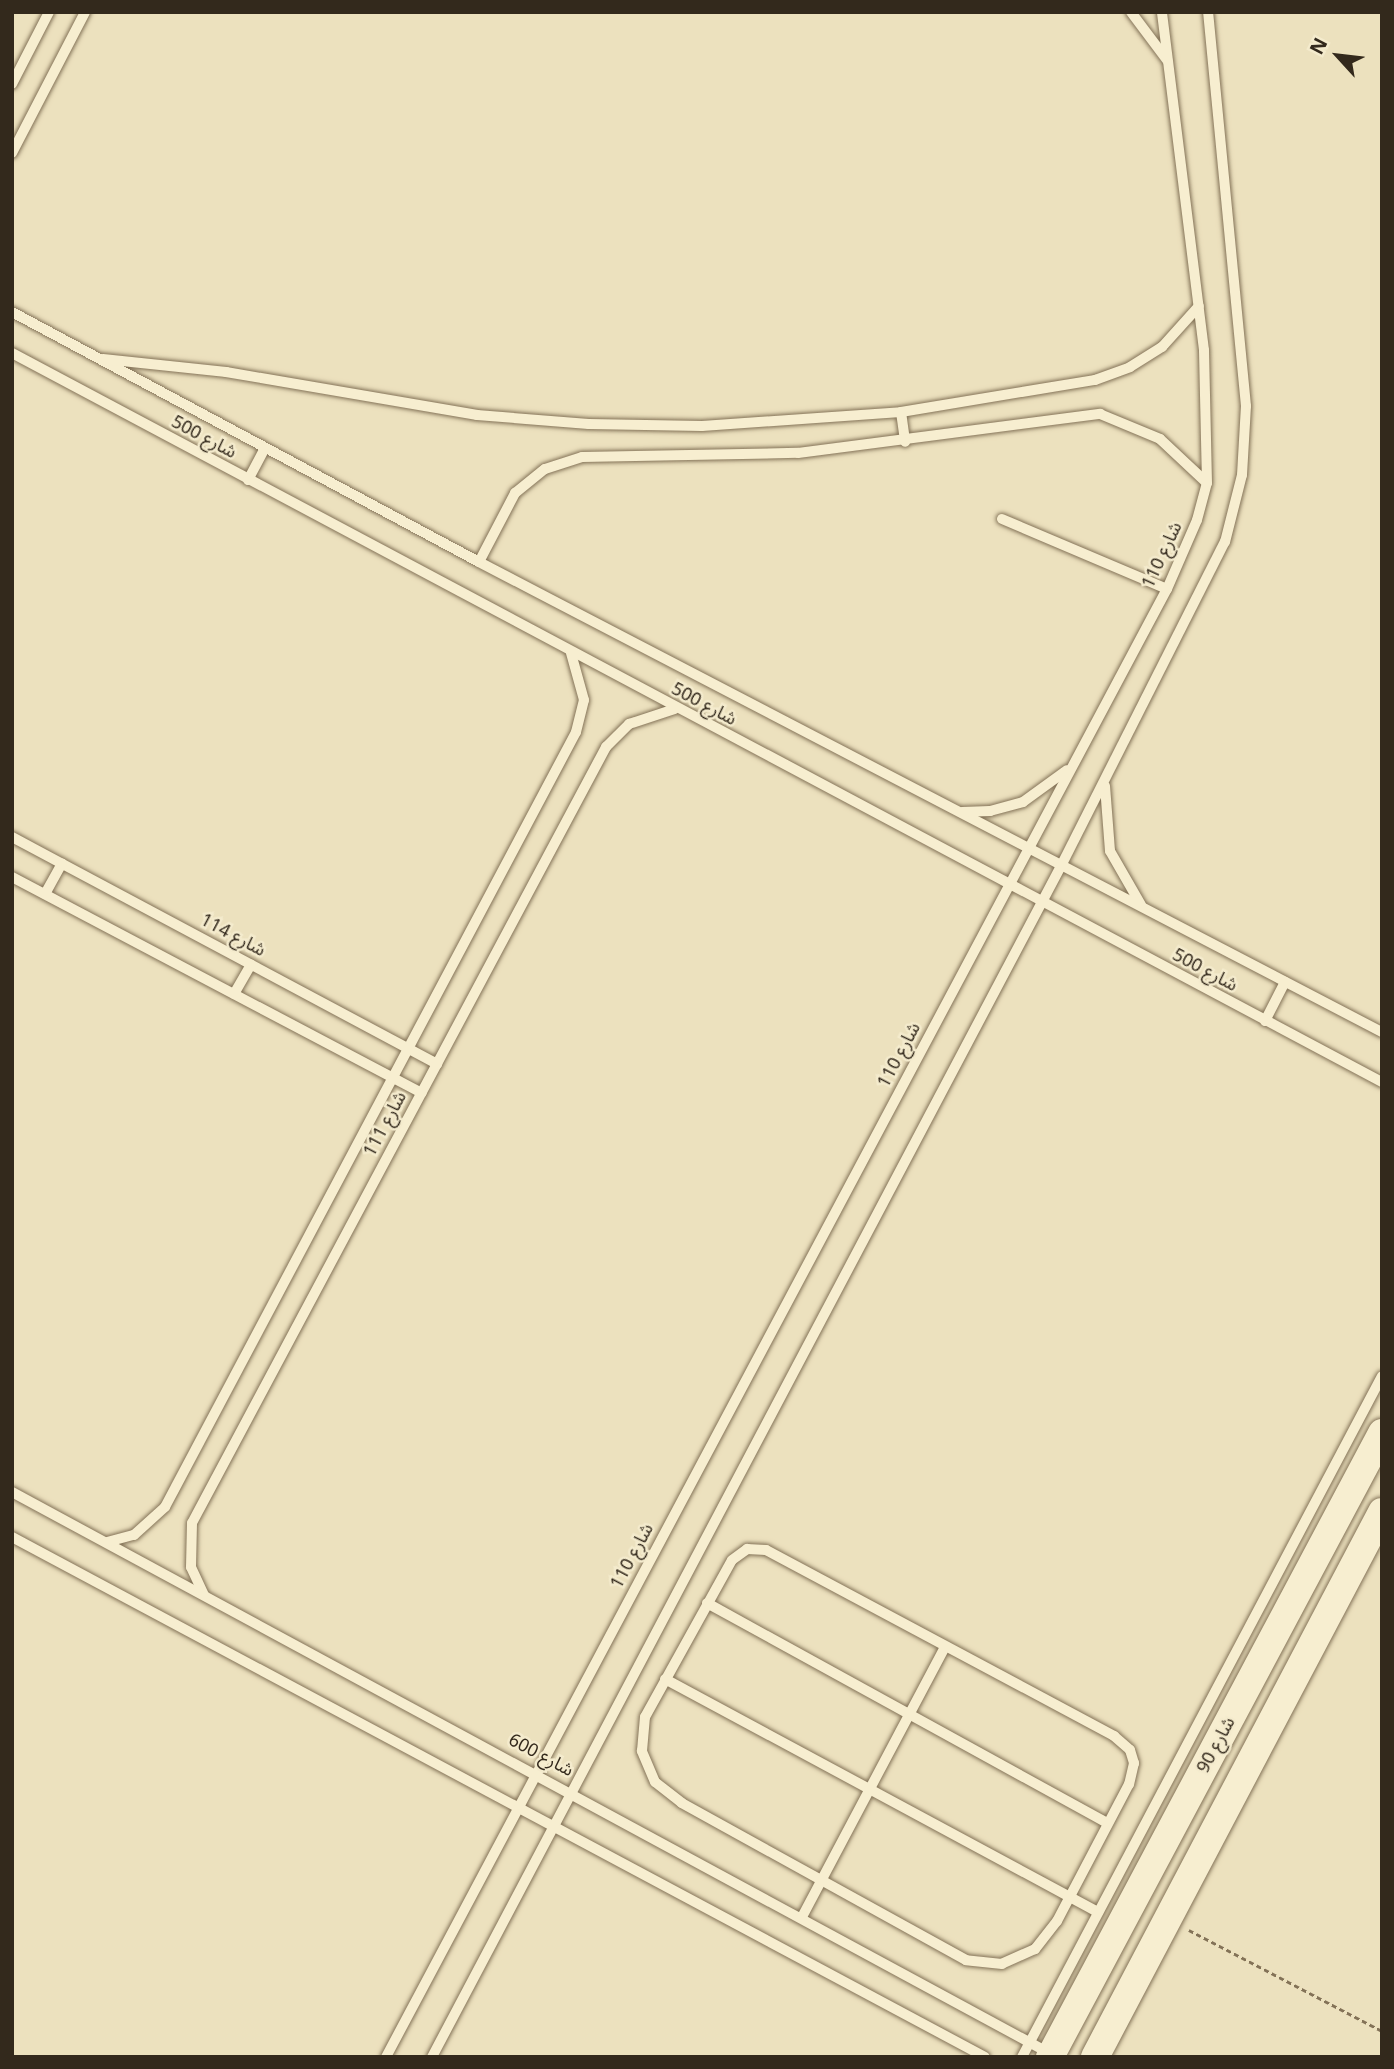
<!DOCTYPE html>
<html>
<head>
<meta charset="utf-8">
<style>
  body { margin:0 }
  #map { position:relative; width:1394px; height:2069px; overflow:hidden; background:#ece1be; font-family:Georgia,"Noto Sans Arabic",serif }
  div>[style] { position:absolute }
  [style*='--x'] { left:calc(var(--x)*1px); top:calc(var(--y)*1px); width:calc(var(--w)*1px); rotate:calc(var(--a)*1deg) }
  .path>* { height:2.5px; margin-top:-1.25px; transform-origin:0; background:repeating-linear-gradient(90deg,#837257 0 5px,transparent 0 8.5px) }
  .roads { filter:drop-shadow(0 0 2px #837257) drop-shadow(0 0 2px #837257) }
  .lane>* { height:10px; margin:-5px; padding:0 5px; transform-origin:5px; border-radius:5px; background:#f7eed0 }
  .secondary>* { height:28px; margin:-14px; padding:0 14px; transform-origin:14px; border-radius:14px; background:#f7eed0 }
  span { translate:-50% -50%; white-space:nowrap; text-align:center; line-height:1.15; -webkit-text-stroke:5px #f4ebcd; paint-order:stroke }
  .street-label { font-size:18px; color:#33291c }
  .frame { position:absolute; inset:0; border:14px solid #33291c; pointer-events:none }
  .north { position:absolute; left:1303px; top:21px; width:70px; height:70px; -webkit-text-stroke:5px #f4ebcd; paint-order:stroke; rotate:297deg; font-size:19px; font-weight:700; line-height:28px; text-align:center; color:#33291c }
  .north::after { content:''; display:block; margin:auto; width:24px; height:32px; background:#33291c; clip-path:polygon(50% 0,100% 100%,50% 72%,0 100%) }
</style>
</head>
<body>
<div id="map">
  <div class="path">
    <div style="--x:1189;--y:1930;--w:218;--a:27.6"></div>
  </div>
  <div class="roads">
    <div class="lane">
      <div style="--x:1131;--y:12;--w:60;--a:53.1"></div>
      <div style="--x:12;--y:84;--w:81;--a:-62.8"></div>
      <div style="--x:12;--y:153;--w:159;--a:-62.6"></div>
      <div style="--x:12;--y:312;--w:530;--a:28.16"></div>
      <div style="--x:479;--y:562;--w:1018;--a:27.5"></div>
      <div style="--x:12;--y:353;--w:1552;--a:28.02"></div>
      <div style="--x:103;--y:359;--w:124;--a:6"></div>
      <div style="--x:226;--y:372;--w:255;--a:9.7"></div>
      <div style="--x:477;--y:415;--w:112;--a:4.6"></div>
      <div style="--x:589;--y:424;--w:113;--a:1"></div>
      <div style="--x:702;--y:426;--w:199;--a:-4"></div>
      <div style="--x:901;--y:412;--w:197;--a:-9.4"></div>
      <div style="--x:1095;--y:380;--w:37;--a:-20"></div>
      <div style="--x:1130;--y:367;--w:38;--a:-32"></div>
      <div style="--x:1162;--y:347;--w:55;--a:-47.9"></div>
      <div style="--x:901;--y:412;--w:30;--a:82"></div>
      <div style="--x:248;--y:480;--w:36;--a:-62"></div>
      <div style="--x:1002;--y:519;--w:179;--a:23"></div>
      <div style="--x:479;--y:562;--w:78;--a:-62.4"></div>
      <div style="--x:515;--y:493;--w:38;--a:-39"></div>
      <div style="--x:545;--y:469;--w:39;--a:-18"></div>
      <div style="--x:582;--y:457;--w:216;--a:-1.1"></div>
      <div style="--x:798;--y:453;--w:305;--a:-7.4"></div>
      <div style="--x:1100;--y:414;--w:65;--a:22.6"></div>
      <div style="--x:1160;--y:439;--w:64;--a:43.1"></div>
      <div style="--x:1105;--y:786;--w:65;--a:85.6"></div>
      <div style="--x:1110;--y:851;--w:62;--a:60.1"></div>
      <div style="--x:962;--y:812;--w:28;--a:-2"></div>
      <div style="--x:990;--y:811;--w:34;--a:-15"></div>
      <div style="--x:1023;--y:802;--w:54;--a:-36"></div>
      <div style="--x:12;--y:837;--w:482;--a:28.1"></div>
      <div style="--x:12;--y:877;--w:463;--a:27.8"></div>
      <div style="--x:45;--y:894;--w:35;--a:-61"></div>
      <div style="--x:234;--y:994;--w:34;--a:-60"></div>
      <div style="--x:1265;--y:1021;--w:44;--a:-62.9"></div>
      <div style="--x:12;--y:1492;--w:1181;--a:28.41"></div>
      <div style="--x:12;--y:1537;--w:1103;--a:28.12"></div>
      <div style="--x:107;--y:1542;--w:28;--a:-15"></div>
      <div style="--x:134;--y:1535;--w:42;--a:-42.1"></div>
      <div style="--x:165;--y:1507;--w:877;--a:-62.06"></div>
      <div style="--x:576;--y:732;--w:33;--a:-76"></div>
      <div style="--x:584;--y:700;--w:49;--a:-105.5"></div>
      <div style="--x:747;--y:1549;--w:19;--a:3"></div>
      <div style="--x:766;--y:1550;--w:395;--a:28.1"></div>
      <div style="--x:1114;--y:1736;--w:21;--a:41"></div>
      <div style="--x:1130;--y:1750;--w:14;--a:73"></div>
      <div style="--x:1134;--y:1763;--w:22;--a:103"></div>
      <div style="--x:1129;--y:1784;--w:155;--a:117.7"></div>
      <div style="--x:1057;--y:1921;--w:36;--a:128"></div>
      <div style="--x:1035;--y:1949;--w:36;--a:156"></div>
      <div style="--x:1002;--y:1964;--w:36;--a:-174"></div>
      <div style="--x:966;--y:1960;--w:325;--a:-151.1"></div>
      <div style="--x:682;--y:1803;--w:34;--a:-142"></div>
      <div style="--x:655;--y:1782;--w:34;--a:-113"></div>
      <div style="--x:642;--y:1751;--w:34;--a:-85"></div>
      <div style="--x:645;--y:1717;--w:179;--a:-61"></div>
      <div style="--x:732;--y:1560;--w:19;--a:-36"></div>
      <div style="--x:204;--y:1595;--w:31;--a:-115"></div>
      <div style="--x:191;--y:1567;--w:44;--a:-88.7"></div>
      <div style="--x:192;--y:1523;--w:880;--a:-61.92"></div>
      <div style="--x:606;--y:747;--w:33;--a:-45"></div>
      <div style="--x:629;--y:724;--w:48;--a:-18.1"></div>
      <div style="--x:707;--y:1603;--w:457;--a:28.8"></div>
      <div style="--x:665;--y:1679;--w:492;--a:28.3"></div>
      <div style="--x:802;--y:1917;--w:306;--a:-62.1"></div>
      <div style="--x:386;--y:2057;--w:1663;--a:-61.99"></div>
      <div style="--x:1167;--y:589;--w:75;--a:-66.5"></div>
      <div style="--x:1197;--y:520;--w:38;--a:-75"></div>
      <div style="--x:1207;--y:483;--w:133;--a:-91.3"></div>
      <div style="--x:1204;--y:350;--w:341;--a:-97.1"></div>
      <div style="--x:432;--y:2057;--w:1347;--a:-62.16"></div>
      <div style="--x:1061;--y:866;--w:363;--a:-63.2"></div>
      <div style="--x:1225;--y:542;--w:69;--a:-75.8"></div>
      <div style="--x:1242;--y:475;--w:69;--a:-86.7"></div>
      <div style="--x:1246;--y:406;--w:396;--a:-95.5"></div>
      <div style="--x:1022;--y:2057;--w:770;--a:-62.14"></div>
    </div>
    <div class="secondary">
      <div style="--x:1050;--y:2057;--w:707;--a:-61.98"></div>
      <div style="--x:1095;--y:2057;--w:616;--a:-62.23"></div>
    </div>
  </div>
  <div class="street-label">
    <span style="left:204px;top:437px;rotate:28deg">شارع 500</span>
    <span style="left:1162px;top:555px;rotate:-65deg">شارع 110</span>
    <span style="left:704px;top:704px;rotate:28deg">شارع 500</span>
    <span style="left:233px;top:935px;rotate:28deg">شارع 114</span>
    <span style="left:1205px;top:970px;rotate:28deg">شارع 500</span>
    <span style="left:899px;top:1055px;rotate:-62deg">شارع 110</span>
    <span style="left:385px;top:1124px;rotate:-62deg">شارع 111</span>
    <span style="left:632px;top:1556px;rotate:-62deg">شارع 110</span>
    <span style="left:1216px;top:1745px;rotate:-62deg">شارع 90</span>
    <span style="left:541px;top:1755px;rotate:28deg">شارع 600</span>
  </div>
  <div class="frame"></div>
  <div class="north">N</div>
</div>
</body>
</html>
